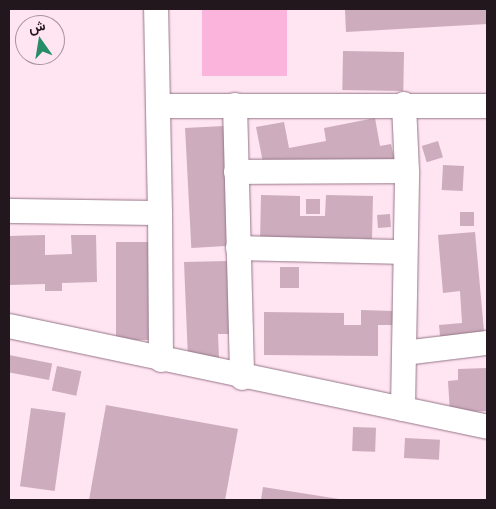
<!DOCTYPE html>
<html>
<head>
<meta charset="utf-8">
<style>
  body { margin:0 }
  #map { position:relative; width:496px; height:509px; overflow:hidden; background:#ffe4f2; font-family:"Open Sans",Vazirmatn,sans-serif }
  div>[style] { position:absolute }
  [style*='--x'] { left:calc(var(--x)*1px); top:calc(var(--y)*1px); width:calc(var(--w)*1px); rotate:calc(var(--a)*1deg) }
  .green>* { inset:0; background:#fbb5dc; transform-origin:0 0 }
  .building>* { inset:0; background:#ccacbd; transform-origin:0 0 }
  .roads { filter:drop-shadow(0 0 1px #957687) drop-shadow(0 0 1px #957687) }
  .minor>* { height:24px; margin:-12px; padding:0 12px; transform-origin:12px; border-radius:12px; background:#fff }
  span { translate:-50% -50%; white-space:nowrap; text-align:center; line-height:1.15; -webkit-text-stroke:4px #ffe4f2; paint-order:stroke }
  .frame { position:absolute; inset:0; border:10px solid #23171e; pointer-events:none }
  .north { position:absolute; left:15px; top:15px; width:50px; height:50px; box-sizing:border-box; background:#ffe4f2; border:1px solid #a7929d; border-radius:50%; rotate:347deg; font-size:14px; font-weight:700; line-height:20px; text-align:center; color:#23171e }
  .north::after { content:''; display:block; margin:auto; width:18px; height:22px; background:#278c68; clip-path:polygon(50% 0,100% 100%,50% 72%,0 100%) }
</style>
</head>
<body>
<div id="map">
  <div class="green">
    <div style="left:202px;top:9px;width:85px;height:67px"></div>
  </div>
  <div class="building">
    <div style="clip-path:polygon(345px 9px,487px 9px,487px 24px,346px 32px)"></div>
    <div style="left:343px;top:51px;width:61px;height:39px;rotate:1deg"></div>
    <div style="clip-path:polygon(375px 118px,380px 146px,391px 144px,396px 166px,266px 178px,256px 127px,284px 122px,289px 148px,326px 141px,324px 128px)"></div>
    <div style="left:224px;top:126px;width:120px;height:39px;rotate:87deg"></div>
    <div style="left:438px;top:141px;width:17px;height:17px;rotate:73deg"></div>
    <div style="left:443px;top:165px;width:21px;height:25px;rotate:3deg"></div>
    <div style="clip-path:polygon(261px 195px,300px 196px,300px 216px,325px 216px,326px 195px,373px 196px,372px 239px,349px 238px,348px 244px,260px 244px)"></div>
    <div style="left:306px;top:199px;width:14px;height:15px"></div>
    <div style="left:474px;top:212px;width:14px;height:14px;rotate:90deg"></div>
    <div style="left:390px;top:214px;width:13px;height:13px;rotate:86deg"></div>
    <div style="clip-path:polygon(475px 232px,486px 353px,442px 356px,439px 325px,462px 323px,460px 291px,443px 293px,438px 235px)"></div>
    <div style="clip-path:polygon(45px 235px,45px 255px,72px 254px,71px 235px,96px 235px,97px 282px,62px 283px,62px 291px,45px 291px,45px 284px,9px 285px,9px 236px)"></div>
    <div style="left:116px;top:242px;width:39px;height:98px"></div>
    <div style="clip-path:polygon(228px 261px,229px 334px,218px 334px,219px 359px,188px 359px,184px 262px)"></div>
    <div style="left:280px;top:267px;width:19px;height:21px"></div>
    <div style="clip-path:polygon(361px 310px,393px 311px,393px 325px,378px 325px,378px 356px,264px 355px,264px 312px,344px 313px,344px 325px,361px 325px)"></div>
    <div style="left:9px;top:355px;width:44px;height:17px;rotate:11deg"></div>
    <div style="left:57px;top:366px;width:25px;height:25px;rotate:12deg"></div>
    <div style="clip-path:polygon(487px 368px,487px 411px,450px 413px,448px 381px,458px 380px,458px 369px)"></div>
    <div style="clip-path:polygon(106px 405px,238px 429px,225px 500px,89px 500px)"></div>
    <div style="left:31px;top:408px;width:35px;height:79px;rotate:8deg"></div>
    <div style="left:353px;top:427px;width:23px;height:24px;rotate:2deg"></div>
    <div style="left:405px;top:438px;width:35px;height:20px;rotate:3deg"></div>
    <div style="clip-path:polygon(263px 487px,339px 499px,339px 500px,261px 500px)"></div>
  </div>
  <div class="roads">
    <div class="minor">
      <div style="--x:235;--y:105;--w:273;--a:88.5"></div>
      <div style="--x:158;--y:106;--w:329;--a:0"></div>
      <div style="--x:236;--y:172;--w:171;--a:-0.3"></div>
      <div style="--x:9;--y:211;--w:151;--a:0.8"></div>
      <div style="--x:160;--y:213;--w:204;--a:-91.1"></div>
      <div style="--x:160;--y:213;--w:147;--a:89.6"></div>
      <div style="--x:238;--y:248;--w:167;--a:1.4"></div>
      <div style="--x:9;--y:326;--w:489;--a:11.9"></div>
      <div style="--x:404;--y:353;--w:84;--a:-6.9"></div>
      <div style="--x:403;--y:409;--w:238;--a:-89"></div>
      <div style="--x:407;--y:171;--w:67;--a:-92.6"></div>
    </div>
  </div>
  <div class="frame"></div>
  <div class="north">ش</div>
</div>
</body>
</html>
